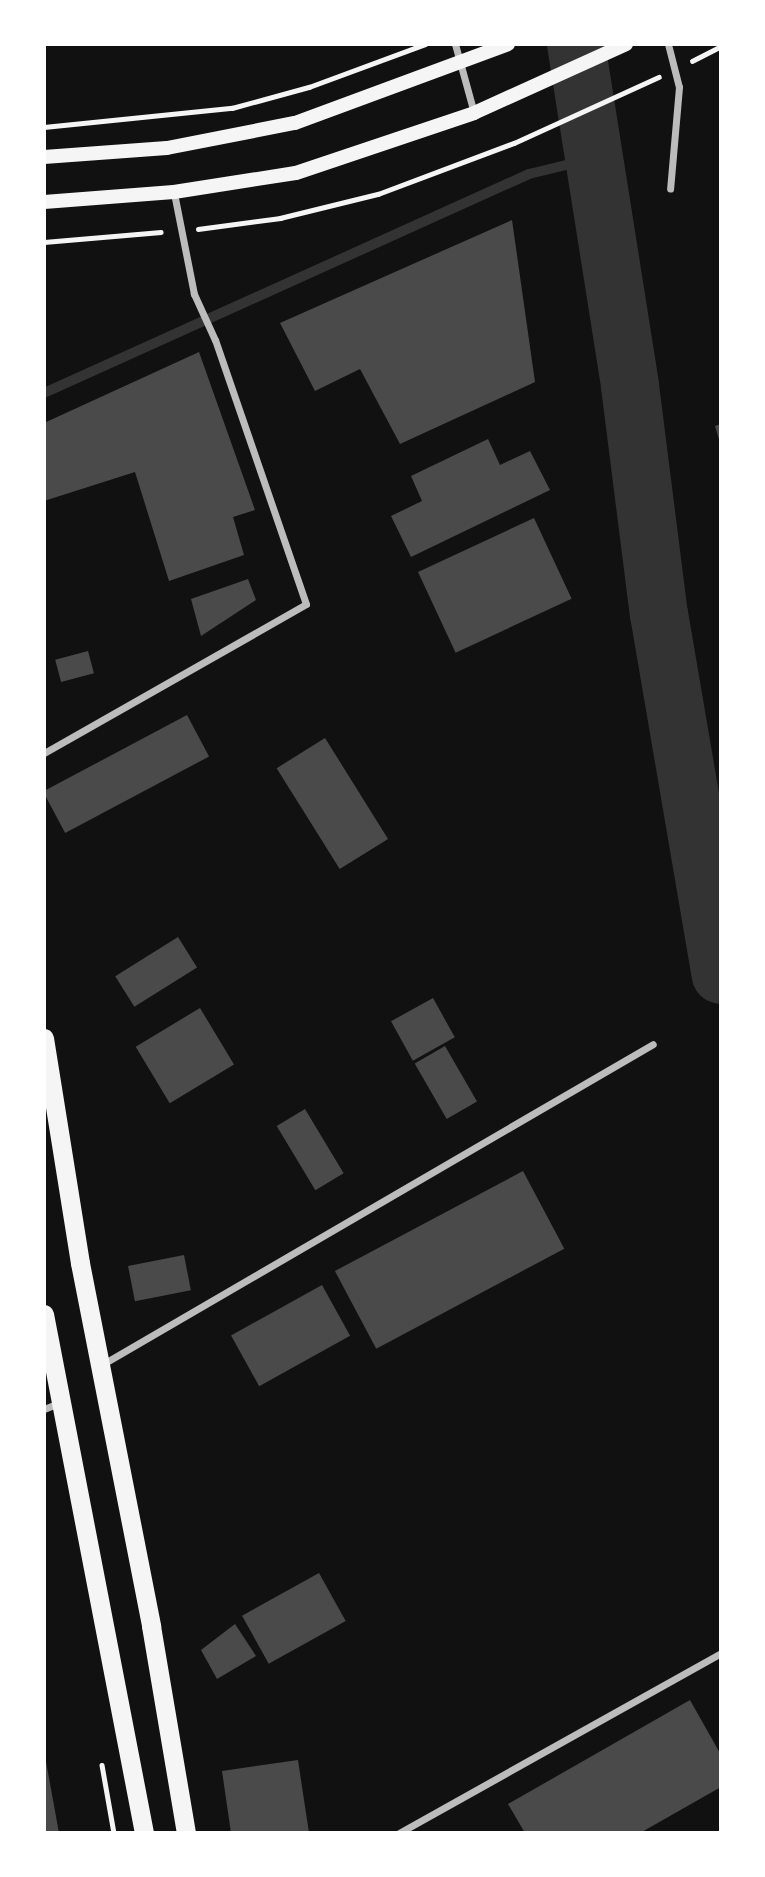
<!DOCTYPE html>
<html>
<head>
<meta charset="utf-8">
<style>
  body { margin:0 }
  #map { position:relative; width:765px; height:1877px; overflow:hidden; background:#111; font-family:"PT Sans",sans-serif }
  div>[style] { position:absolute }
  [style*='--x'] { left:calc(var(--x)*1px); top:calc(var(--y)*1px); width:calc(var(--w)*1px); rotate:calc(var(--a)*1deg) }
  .stream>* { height:10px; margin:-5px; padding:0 5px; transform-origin:5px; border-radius:5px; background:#333 }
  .river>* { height:58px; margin:-29px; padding:0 29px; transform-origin:29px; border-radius:29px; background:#333 }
  .building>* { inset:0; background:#4a4a4a; transform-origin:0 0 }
  .path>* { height:4.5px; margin:-2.25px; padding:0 2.25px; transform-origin:2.25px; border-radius:2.25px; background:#f5f5f5 }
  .minor>* { height:7px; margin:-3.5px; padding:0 3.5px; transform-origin:3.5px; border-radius:3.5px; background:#bcbcbc }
  .secondary>* { height:14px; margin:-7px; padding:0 7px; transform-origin:7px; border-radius:7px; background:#f5f5f5 }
  .trunk>* { height:19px; margin:-9.5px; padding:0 9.5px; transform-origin:9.5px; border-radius:9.5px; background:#f5f5f5 }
  span { translate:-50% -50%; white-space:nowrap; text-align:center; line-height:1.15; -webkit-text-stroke:5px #fff; paint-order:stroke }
  .frame { position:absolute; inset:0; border:46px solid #fff; pointer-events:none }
</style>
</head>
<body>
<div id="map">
  <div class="stream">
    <div style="--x:44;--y:393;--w:532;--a:-24.3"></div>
    <div style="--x:529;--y:174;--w:68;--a:-13.6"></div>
  </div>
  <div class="river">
    <div style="--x:576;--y:44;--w:346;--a:81"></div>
    <div style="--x:630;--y:386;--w:230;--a:82.8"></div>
    <div style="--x:659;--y:614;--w:366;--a:80.3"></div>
  </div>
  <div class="building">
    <div style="clip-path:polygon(512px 220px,535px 382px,400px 444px,360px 369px,315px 391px,280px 323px)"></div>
    <div style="clip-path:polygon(199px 352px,255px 510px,233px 517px,244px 555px,169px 581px,135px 472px,44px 501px,44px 423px)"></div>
    <div style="clip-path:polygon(721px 424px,721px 446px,715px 426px)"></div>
    <div style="clip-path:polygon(488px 439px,500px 465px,530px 451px,550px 490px,411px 557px,391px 516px,422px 501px,411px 476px)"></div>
    <div style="left:534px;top:518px;width:89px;height:128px;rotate:65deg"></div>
    <div style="clip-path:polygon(248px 579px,256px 600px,201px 636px,191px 599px)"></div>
    <div style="left:88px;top:651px;width:23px;height:34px;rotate:75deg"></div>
    <div style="left:187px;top:715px;width:47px;height:163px;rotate:62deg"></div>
    <div style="left:325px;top:738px;width:119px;height:57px;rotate:58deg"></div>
    <div style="left:178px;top:937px;width:36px;height:74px;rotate:58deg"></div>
    <div style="left:433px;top:998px;width:45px;height:48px;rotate:61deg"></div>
    <div style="left:200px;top:1008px;width:66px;height:75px;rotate:59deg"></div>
    <div style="left:445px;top:1046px;width:64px;height:35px;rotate:60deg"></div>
    <div style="left:305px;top:1109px;width:75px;height:33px;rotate:59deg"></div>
    <div style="left:523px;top:1171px;width:88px;height:213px;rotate:62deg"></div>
    <div style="left:184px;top:1255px;width:36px;height:57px;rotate:79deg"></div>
    <div style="left:322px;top:1285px;width:58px;height:104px;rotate:61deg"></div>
    <div style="left:319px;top:1573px;width:55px;height:88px;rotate:61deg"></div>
    <div style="clip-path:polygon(235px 1624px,256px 1656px,217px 1679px,201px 1650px)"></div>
    <div style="clip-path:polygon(690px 1700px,721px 1755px,721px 1787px,640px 1833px,525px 1833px,508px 1804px)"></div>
    <div style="clip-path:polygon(44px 1756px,45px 1756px,59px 1833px,44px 1833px)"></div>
    <div style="clip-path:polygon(298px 1760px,309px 1833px,231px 1833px,222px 1771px)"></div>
  </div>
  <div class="path">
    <div style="--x:692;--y:61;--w:33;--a:-27"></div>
    <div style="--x:44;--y:127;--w:189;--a:-5.8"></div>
    <div style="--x:232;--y:108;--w:80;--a:-15.3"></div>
    <div style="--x:309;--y:87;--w:124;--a:-20.3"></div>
    <div style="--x:198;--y:229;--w:83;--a:-7.6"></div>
    <div style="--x:280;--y:218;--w:101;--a:-13.8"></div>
    <div style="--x:378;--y:194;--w:145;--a:-20.6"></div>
    <div style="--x:514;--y:143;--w:159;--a:-24.5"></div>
    <div style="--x:44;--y:242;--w:117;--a:-4.9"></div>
    <div style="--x:102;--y:1765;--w:69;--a:80"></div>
  </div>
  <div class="minor">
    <div style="--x:455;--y:44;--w:72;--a:74.6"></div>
    <div style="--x:668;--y:44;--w:44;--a:75.7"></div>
    <div style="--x:679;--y:87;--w:102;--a:95"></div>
    <div style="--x:44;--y:753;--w:301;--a:-29.6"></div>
    <div style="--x:306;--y:604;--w:279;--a:-109"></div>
    <div style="--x:215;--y:340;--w:51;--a:-114.5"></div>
    <div style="--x:194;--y:294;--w:103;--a:-101.2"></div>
    <div style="--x:103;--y:1364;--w:636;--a:-30.19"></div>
    <div style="--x:44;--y:1409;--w:16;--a:-22"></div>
    <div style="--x:399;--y:1833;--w:369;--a:-29.2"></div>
  </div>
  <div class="secondary">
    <div style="--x:44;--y:157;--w:123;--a:-4.2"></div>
    <div style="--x:167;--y:148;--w:130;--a:-11.1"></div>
    <div style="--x:295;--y:123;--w:227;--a:-20.3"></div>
    <div style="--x:44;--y:202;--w:130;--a:-4.4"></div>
    <div style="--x:174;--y:192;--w:123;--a:-8.9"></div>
    <div style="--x:296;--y:173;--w:188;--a:-18.6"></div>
    <div style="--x:474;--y:113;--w:167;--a:-24.4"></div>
  </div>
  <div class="trunk">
    <div style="--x:44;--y:1038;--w:228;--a:80.9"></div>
    <div style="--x:80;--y:1263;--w:370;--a:78.9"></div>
    <div style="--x:151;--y:1626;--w:210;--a:80.4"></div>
    <div style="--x:44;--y:1314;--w:529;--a:79.09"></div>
  </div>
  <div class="frame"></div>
</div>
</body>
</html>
